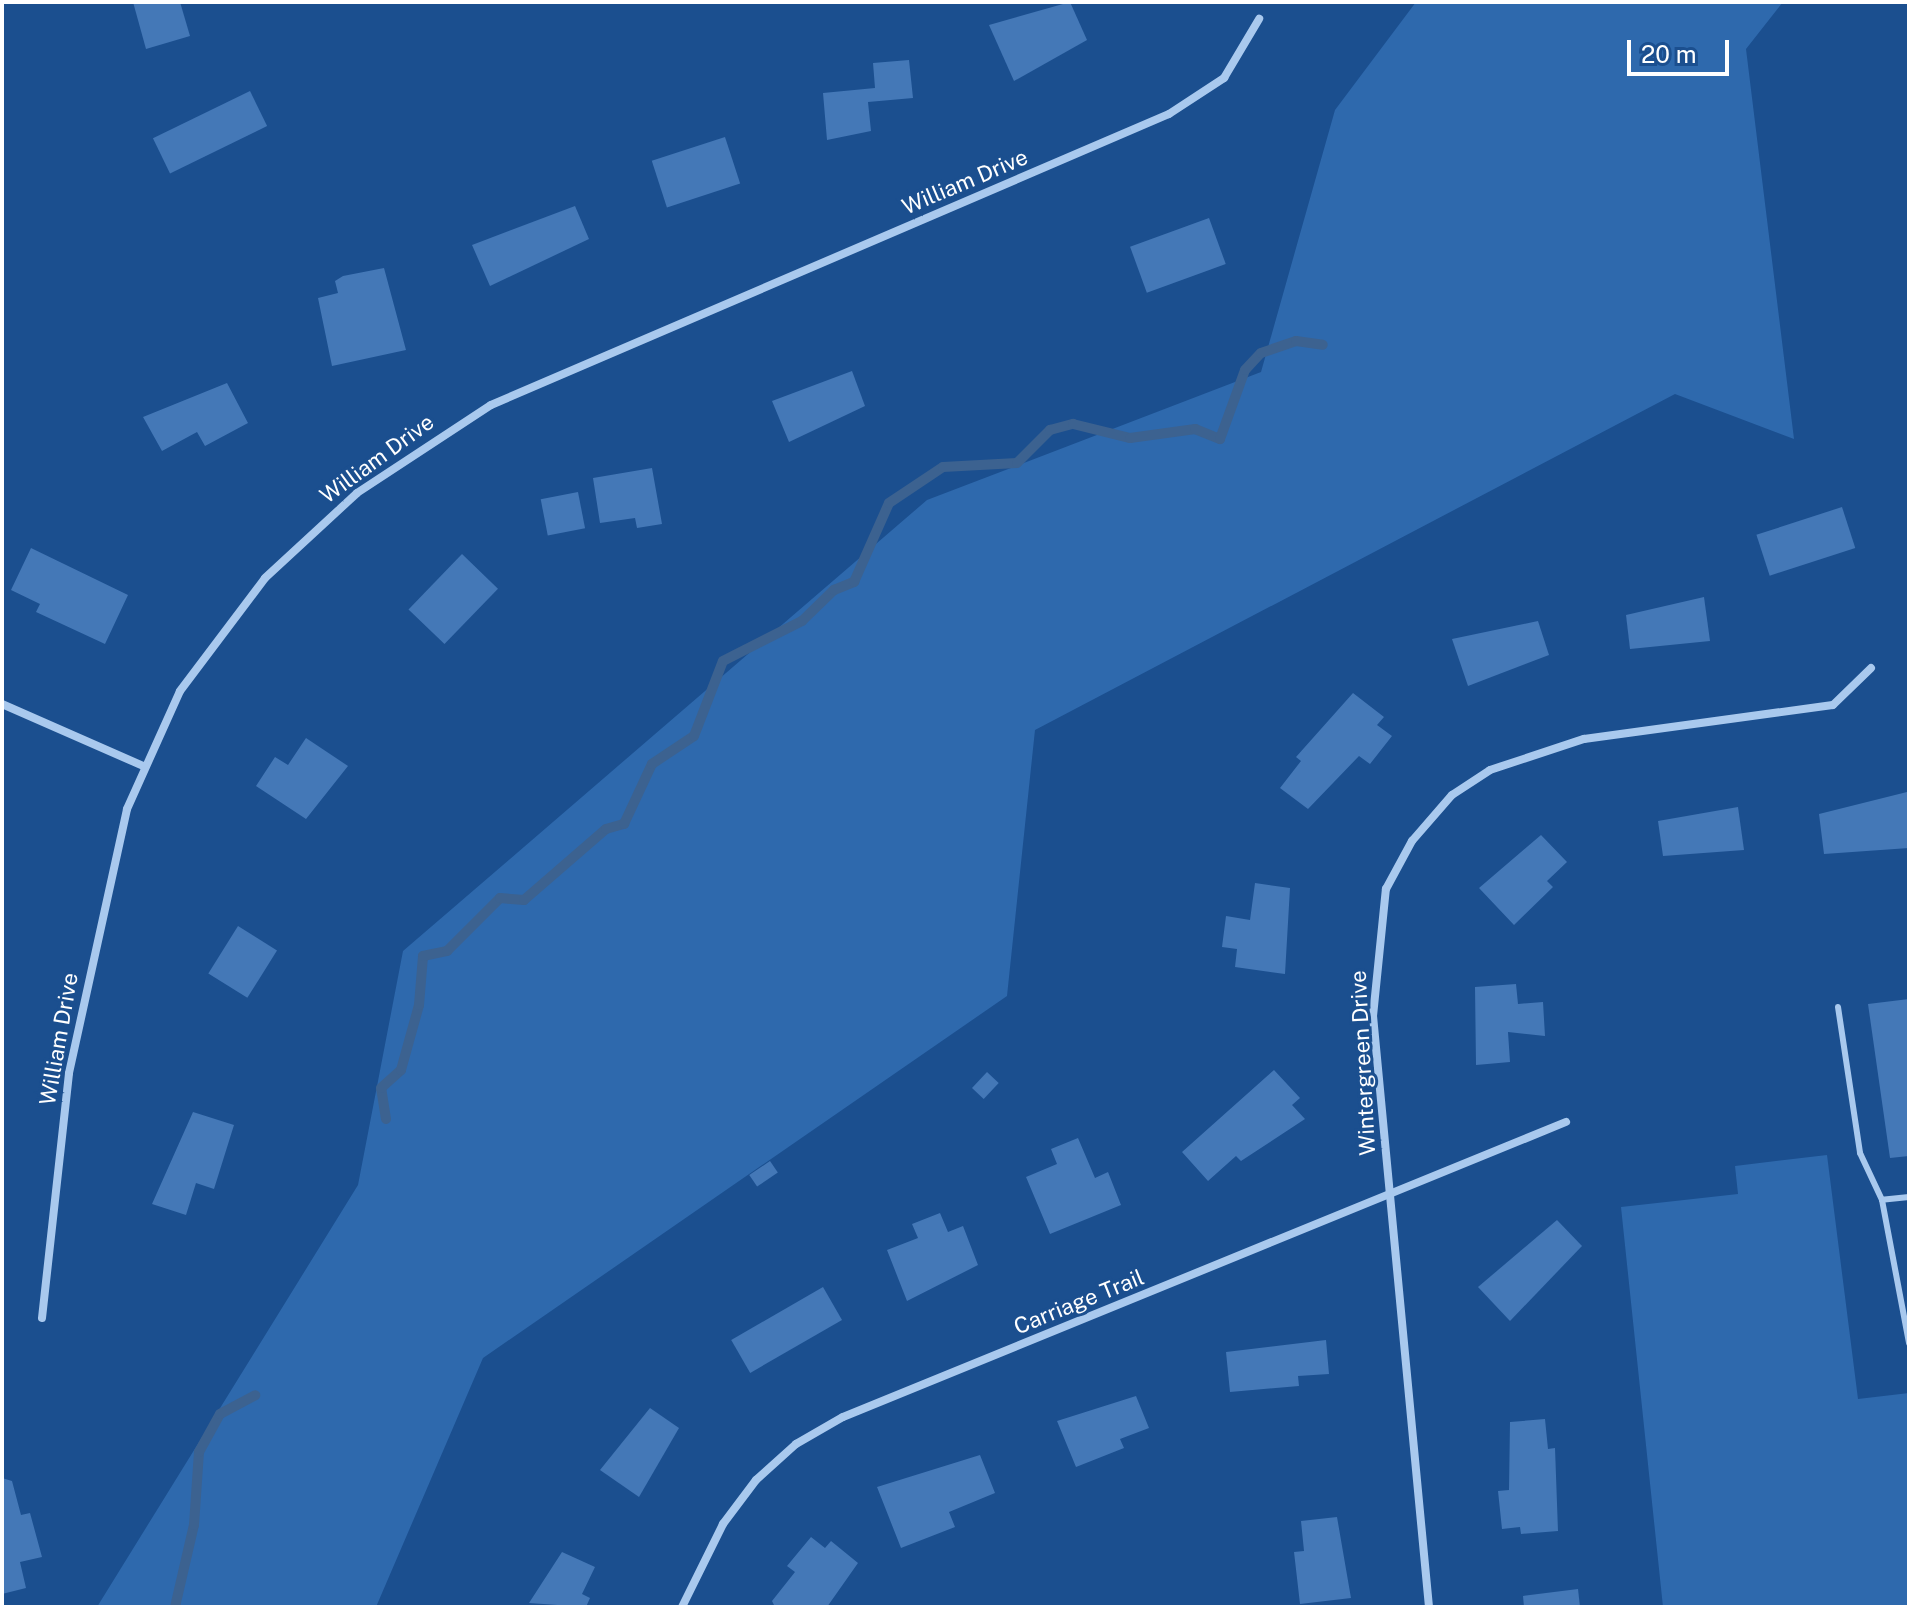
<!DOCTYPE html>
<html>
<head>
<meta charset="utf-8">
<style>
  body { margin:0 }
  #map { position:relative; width:1911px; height:1609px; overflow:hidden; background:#1b4f8f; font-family:"Public Sans",sans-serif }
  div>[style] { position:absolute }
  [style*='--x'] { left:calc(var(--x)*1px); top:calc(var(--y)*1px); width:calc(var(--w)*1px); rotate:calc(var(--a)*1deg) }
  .green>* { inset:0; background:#2e69ad }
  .stream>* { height:10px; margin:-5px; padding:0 5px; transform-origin:5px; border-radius:5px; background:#3c6290 }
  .building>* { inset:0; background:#4478b7; transform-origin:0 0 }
  .lane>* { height:6px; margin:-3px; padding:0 3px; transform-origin:3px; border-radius:3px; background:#a9c9ee }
  .street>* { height:8px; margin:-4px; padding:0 4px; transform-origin:4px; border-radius:4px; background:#a9c9ee }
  span { translate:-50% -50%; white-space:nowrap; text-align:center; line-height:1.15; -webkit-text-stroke:6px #1b4f8f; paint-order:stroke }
  .street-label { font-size:22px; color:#fff }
  .frame { position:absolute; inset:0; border:4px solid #fff; pointer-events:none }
  .scale { position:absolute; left:1627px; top:40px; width:102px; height:36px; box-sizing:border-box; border:4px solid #fff; border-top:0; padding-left:10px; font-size:24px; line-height:28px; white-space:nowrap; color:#fff; -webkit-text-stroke:6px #1b4f8f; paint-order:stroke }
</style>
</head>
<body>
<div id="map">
  <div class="green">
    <div style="clip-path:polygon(1416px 2px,1783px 2px,1746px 49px,1794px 439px,1675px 394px,1035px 730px,1007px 996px,483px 1358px,376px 1607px,97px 1607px,358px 1185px,403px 951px,927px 500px,1261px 372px,1335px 110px)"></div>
    <div style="clip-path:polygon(1827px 1155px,1858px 1399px,1909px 1393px,1909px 1607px,1663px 1607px,1621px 1207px,1738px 1194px,1735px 1166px)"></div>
  </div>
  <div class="stream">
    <div style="--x:386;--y:1119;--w:31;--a:-99"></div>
    <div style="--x:381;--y:1088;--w:27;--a:-42"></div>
    <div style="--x:401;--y:1070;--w:67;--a:-74.5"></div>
    <div style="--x:419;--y:1005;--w:49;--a:-85.3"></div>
    <div style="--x:423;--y:956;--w:25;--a:-12"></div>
    <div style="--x:447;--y:951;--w:75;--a:-45"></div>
    <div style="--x:500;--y:898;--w:24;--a:5"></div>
    <div style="--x:524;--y:900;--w:108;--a:-40.9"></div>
    <div style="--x:606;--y:829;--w:19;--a:-16"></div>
    <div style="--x:624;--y:824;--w:66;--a:-65"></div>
    <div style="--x:652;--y:764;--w:50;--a:-33.7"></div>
    <div style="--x:694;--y:736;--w:80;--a:-68.9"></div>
    <div style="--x:723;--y:661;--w:89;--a:-26.9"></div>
    <div style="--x:802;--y:621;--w:45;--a:-44.1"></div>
    <div style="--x:834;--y:590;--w:22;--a:-22"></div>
    <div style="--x:854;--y:582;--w:86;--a:-66.1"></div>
    <div style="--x:889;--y:503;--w:65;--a:-33.7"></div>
    <div style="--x:943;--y:467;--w:74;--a:-3.1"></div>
    <div style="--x:1017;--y:463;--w:47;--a:-45"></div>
    <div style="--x:1050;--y:430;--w:24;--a:-15"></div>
    <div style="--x:1073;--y:424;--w:59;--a:13.8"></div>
    <div style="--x:1130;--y:438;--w:66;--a:-7.9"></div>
    <div style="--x:1195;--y:429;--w:27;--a:22"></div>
    <div style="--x:1220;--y:439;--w:73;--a:-70.1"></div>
    <div style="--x:1245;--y:370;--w:23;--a:-47"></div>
    <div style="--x:1261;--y:353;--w:37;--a:-19"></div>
    <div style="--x:1296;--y:341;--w:27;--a:8"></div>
    <div style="--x:175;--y:1607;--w:84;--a:-77"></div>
    <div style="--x:194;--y:1525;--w:73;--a:-86.1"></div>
    <div style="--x:199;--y:1452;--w:43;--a:-61.1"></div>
    <div style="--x:220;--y:1414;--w:40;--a:-28"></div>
  </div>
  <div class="building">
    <div style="clip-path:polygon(133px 2px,180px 2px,190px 36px,146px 49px)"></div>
    <div style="clip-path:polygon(1070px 2px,1087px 40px,1014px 81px,989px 25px)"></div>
    <div style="clip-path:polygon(909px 60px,913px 98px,868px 102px,871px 131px,827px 140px,823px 93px,875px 88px,873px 63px)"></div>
    <div style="left:250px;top:91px;width:39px;height:108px;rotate:64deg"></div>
    <div style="left:725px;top:137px;width:49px;height:77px;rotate:72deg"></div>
    <div style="clip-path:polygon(575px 206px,589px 239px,490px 286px,472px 245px)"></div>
    <div style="left:1209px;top:218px;width:49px;height:84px;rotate:70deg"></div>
    <div style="clip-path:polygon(384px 268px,406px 350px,332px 366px,318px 298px,338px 293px,335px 281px,343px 276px)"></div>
    <div style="clip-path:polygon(852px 371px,865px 406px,789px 442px,772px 401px)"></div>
    <div style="clip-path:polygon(227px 383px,248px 423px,205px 446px,197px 432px,162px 451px,143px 417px)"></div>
    <div style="clip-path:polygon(652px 468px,662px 524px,637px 528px,635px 518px,600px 523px,593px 478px)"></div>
    <div style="left:578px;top:492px;width:37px;height:38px;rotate:79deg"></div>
    <div style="left:1842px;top:507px;width:43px;height:90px;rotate:72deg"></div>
    <div style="clip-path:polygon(31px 548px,128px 595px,105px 644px,36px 612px,40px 604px,11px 590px)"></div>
    <div style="left:462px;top:554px;width:50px;height:77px;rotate:44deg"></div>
    <div style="clip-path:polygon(1704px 597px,1710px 641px,1630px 649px,1626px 615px)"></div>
    <div style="clip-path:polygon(1538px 621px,1549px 655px,1468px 686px,1452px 639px)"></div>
    <div style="clip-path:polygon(1353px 693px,1384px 717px,1377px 725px,1392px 736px,1370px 764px,1359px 756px,1308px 809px,1280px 788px,1301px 761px,1296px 757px)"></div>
    <div style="clip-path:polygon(306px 738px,348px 766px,306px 819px,256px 786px,275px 757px,288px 765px)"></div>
    <div style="clip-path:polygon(1907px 792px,1909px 848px,1824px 854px,1819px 814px)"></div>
    <div style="clip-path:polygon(1738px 807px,1744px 850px,1663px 856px,1658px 821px)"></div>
    <div style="clip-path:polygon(1541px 835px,1567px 862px,1547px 881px,1553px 887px,1514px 925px,1479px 888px)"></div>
    <div style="clip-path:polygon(1255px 883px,1290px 888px,1285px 974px,1235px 967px,1237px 949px,1222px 947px,1226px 916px,1250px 920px)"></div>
    <div style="left:238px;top:926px;width:46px;height:56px;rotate:32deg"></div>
    <div style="clip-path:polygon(1516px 984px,1518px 1004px,1543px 1002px,1545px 1036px,1508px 1032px,1510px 1062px,1476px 1065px,1475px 987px)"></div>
    <div style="clip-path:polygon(1909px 999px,1909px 1156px,1890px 1158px,1868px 1004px)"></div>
    <div style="clip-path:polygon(1274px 1070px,1300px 1098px,1292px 1105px,1305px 1119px,1241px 1161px,1236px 1156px,1208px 1181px,1182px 1152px)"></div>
    <div style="left:987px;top:1072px;width:16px;height:22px;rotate:43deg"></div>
    <div style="clip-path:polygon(193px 1112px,234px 1125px,214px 1189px,196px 1183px,186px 1215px,152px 1204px)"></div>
    <div style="clip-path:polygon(1078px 1138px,1095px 1178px,1108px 1172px,1121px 1205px,1050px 1234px,1026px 1177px,1057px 1164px,1051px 1149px)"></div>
    <div style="left:770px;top:1161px;width:14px;height:25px;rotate:56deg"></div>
    <div style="clip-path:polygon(940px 1213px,948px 1232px,963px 1226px,978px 1265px,907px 1301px,887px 1250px,918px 1238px,912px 1224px)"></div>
    <div style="clip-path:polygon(1557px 1220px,1582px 1246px,1510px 1321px,1478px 1287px)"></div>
    <div style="left:823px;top:1287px;width:38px;height:106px;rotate:60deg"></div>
    <div style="clip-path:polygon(1326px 1340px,1329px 1374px,1298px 1376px,1299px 1386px,1230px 1392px,1226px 1352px)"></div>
    <div style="clip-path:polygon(1136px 1396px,1149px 1428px,1120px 1439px,1124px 1448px,1076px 1467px,1057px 1421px)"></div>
    <div style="clip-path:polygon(650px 1408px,679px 1428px,639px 1497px,600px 1470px)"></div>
    <div style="clip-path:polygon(1545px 1419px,1548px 1449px,1555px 1448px,1558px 1531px,1521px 1534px,1520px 1527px,1502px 1529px,1498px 1491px,1509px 1490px,1510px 1422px)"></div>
    <div style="clip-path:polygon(980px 1455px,995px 1493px,949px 1512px,955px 1527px,901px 1548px,877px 1487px)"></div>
    <div style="clip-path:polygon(2px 1478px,12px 1481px,21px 1515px,30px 1513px,42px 1557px,20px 1562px,26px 1588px,2px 1594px)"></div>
    <div style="clip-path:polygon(1337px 1517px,1351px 1598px,1300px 1604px,1294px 1552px,1304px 1551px,1301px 1521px)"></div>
    <div style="clip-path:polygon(811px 1537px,825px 1548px,831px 1541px,858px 1563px,827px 1607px,775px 1607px,772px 1601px,795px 1572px,787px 1566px)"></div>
    <div style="clip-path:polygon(562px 1552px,595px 1567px,582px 1594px,590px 1598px,586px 1607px,529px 1603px)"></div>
    <div style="clip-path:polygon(1578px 1589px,1580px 1607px,1524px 1607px,1523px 1596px)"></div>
  </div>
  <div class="lane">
    <div style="--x:1838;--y:1007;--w:148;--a:81.4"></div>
    <div style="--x:1860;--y:1153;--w:52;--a:64.9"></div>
    <div style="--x:1909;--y:1197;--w:27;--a:174"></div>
    <div style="--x:1882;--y:1200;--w:146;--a:79.3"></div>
  </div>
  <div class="street">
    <div style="--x:2;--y:704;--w:154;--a:23.7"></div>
    <div style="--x:42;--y:1318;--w:246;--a:-83.7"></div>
    <div style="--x:69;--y:1073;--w:270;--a:-77.6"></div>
    <div style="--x:127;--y:809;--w:129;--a:-65.8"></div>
    <div style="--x:180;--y:691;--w:141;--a:-53"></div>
    <div style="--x:265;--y:578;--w:125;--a:-42.7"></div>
    <div style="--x:357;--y:493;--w:160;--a:-33.3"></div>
    <div style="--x:491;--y:405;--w:738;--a:-23.23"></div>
    <div style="--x:1169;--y:114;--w:66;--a:-33.2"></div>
    <div style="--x:1224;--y:78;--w:69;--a:-59.3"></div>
    <div style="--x:682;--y:1607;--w:93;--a:-63.7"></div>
    <div style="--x:723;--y:1524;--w:55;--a:-53.1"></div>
    <div style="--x:756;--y:1480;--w:54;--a:-42"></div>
    <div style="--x:796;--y:1444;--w:54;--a:-29.9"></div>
    <div style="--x:843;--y:1417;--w:781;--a:-22.2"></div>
    <div style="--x:1429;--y:1607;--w:594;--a:-95.41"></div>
    <div style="--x:1373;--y:1016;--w:128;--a:-84.2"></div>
    <div style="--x:1386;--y:889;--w:55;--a:-61.6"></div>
    <div style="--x:1412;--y:841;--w:61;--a:-49"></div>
    <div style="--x:1452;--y:795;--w:45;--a:-33.3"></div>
    <div style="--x:1490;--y:770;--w:99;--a:-18.3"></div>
    <div style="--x:1584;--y:739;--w:251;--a:-7.8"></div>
    <div style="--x:1833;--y:705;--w:53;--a:-44.2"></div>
  </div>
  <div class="street-label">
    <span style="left:965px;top:182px;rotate:-23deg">William Drive</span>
    <span style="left:377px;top:459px;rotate:-36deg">William Drive</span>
    <span style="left:59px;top:1039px;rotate:-80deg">William Drive</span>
    <span style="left:1363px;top:1063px;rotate:-93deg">Wintergreen Drive</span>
    <span style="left:1079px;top:1302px;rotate:-22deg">Carriage Trail</span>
  </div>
  <div class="frame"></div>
  <div class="scale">20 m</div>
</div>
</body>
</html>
